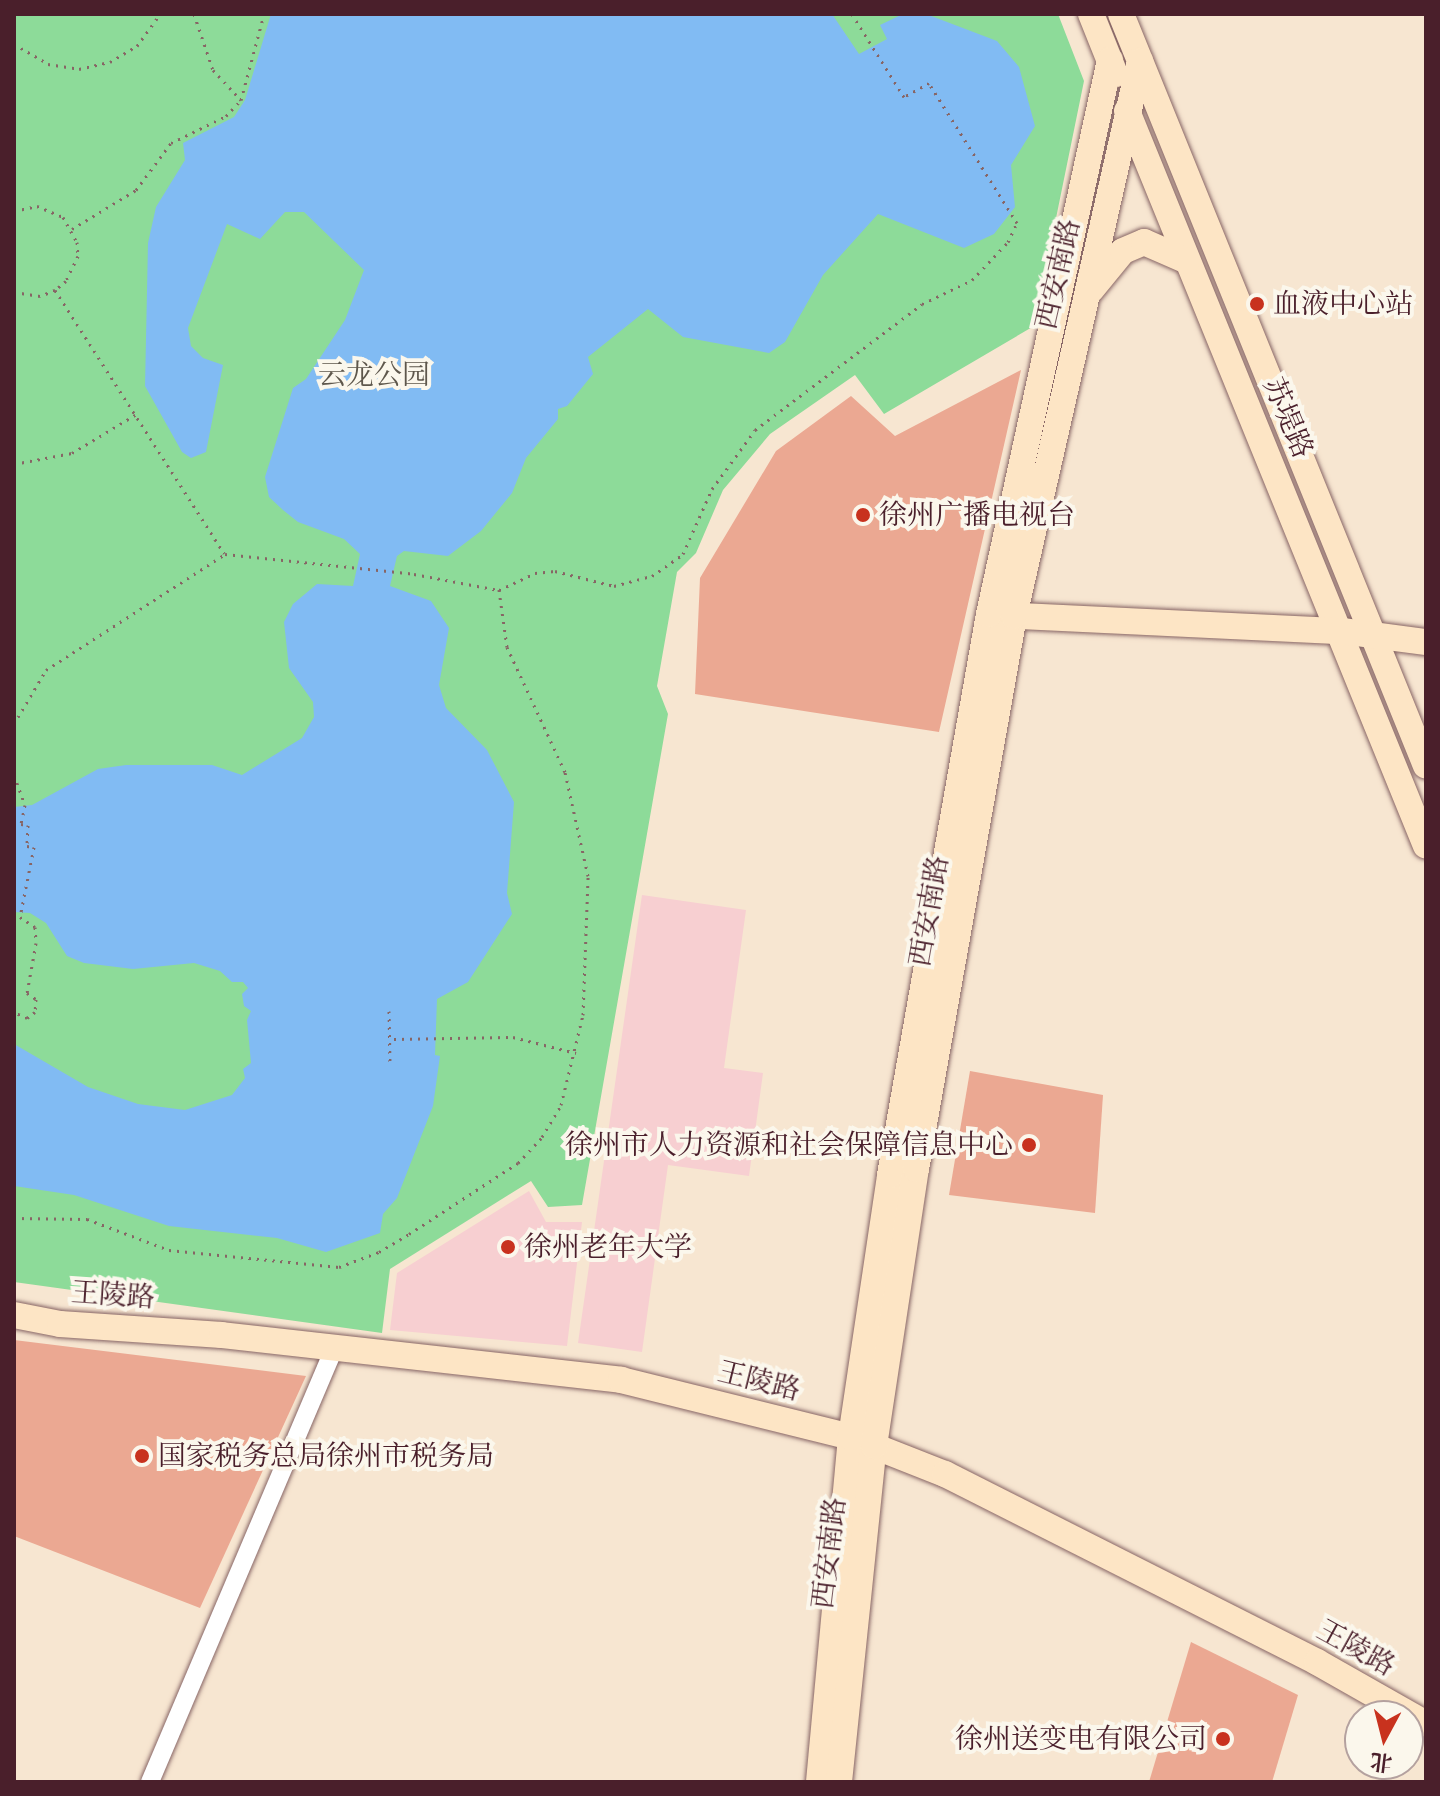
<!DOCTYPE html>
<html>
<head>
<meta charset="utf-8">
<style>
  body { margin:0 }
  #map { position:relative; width:1440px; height:1796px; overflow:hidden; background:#f7e6d1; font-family:"IM FELL Great Primer","Noto Serif SC",serif }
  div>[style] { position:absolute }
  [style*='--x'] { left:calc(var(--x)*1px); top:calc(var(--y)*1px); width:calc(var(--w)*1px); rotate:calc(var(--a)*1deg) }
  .built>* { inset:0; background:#f7cfd1 }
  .green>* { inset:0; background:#8ddb99 }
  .water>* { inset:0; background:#81bbf3 }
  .building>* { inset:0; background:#eba892 }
  .path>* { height:3px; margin-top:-1.5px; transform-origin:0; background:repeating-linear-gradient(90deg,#876565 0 2px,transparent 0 8px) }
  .roads { filter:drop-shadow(0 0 2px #876565) drop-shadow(0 0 2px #876565) }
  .street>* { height:18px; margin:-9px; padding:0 9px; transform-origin:9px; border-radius:9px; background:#fff }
  .secondary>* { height:26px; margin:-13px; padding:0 13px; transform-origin:13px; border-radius:13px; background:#fde5c5 }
  .dots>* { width:22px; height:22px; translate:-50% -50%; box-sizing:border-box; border:4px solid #fbf7ec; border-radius:50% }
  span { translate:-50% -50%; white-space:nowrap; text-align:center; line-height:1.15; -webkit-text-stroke:8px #fbf7ec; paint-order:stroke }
  .street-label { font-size:28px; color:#4a1f2b }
  .poi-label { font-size:28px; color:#4a1f2b }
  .left { translate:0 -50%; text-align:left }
  .right { translate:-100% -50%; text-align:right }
  .park-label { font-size:28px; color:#5e574c }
  .frame { position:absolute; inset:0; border:16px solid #4a1f2b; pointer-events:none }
  .north { position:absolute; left:1344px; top:1700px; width:80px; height:80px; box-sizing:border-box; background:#fbf7ec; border:2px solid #b4a19f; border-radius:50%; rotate:187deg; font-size:22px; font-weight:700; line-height:32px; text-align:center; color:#4a1f2b }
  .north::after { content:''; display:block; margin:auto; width:28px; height:36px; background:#c8321e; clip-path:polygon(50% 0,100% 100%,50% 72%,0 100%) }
</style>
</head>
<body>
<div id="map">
  <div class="built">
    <div style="clip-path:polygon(642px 895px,746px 910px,724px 1068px,763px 1073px,749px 1176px,668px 1165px,642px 1352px,578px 1343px)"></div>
    <div style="clip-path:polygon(529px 1191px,546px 1222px,582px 1222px,567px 1346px,390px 1330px,397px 1273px)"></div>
  </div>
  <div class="green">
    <div style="clip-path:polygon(14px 14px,1058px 14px,1084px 81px,1034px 326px,884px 414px,855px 375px,770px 434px,723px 490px,696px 553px,677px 572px,657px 686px,668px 714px,582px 1205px,548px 1207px,531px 1181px,390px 1269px,382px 1333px,14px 1282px)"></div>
  </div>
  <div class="water">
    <div style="clip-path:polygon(271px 14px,832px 14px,859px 54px,887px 39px,880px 25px,903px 14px,926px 14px,997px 41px,1019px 67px,1035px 126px,1011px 165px,1015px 207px,994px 234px,964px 248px,878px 214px,823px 275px,785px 342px,769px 353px,683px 337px,648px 309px,588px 357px,593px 374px,567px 406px,558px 409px,558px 419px,526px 458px,512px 493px,481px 531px,448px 556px,404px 551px,397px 556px,390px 586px,431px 601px,449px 628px,439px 685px,446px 708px,487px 750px,514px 802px,507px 893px,512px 914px,468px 982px,437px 999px,435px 1055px,440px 1056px,433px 1106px,397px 1198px,383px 1214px,380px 1233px,326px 1252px,277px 1238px,169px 1226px,74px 1195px,14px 1186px,14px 1044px,88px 1087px,138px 1104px,185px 1110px,232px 1095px,245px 1078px,243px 1069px,251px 1063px,247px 1020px,251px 1011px,244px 1006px,242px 994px,248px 988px,243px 982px,232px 982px,220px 971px,194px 963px,133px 969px,84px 963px,67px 956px,46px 923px,30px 913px,14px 912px,14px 807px,32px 805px,98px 769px,126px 765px,212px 765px,242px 775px,302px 738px,314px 717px,313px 702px,289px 668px,284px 622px,293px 604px,317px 584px,353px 586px,360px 554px,344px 539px,298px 522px,283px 510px,269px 497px,265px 477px,293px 388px,306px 379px,345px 320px,364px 270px,304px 212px,285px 212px,260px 239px,227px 224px,188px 328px,191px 346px,203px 358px,223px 365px,206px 452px,191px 458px,182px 452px,145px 386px,148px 243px,156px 207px,185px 160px,183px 143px,234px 117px,245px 100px)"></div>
  </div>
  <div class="building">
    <div style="clip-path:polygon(1021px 370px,939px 732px,695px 694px,700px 578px,776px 451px,851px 396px,895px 436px)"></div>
    <div style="clip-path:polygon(970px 1071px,1103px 1095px,1095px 1213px,949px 1195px)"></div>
    <div style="clip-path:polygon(14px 1340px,306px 1376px,200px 1608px,14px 1536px)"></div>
    <div style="clip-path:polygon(1191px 1642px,1298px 1695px,1272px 1782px,1149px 1782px)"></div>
  </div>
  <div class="path">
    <div style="--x:194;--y:14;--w:59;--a:71.3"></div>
    <div style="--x:213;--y:70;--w:41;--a:47"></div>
    <div style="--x:14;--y:44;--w:39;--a:30"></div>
    <div style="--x:48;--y:64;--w:31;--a:9"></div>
    <div style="--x:79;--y:69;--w:32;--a:-13"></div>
    <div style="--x:110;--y:62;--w:31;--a:-31"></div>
    <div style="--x:137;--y:46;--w:39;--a:-54"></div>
    <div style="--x:14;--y:211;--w:24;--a:-12"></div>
    <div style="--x:37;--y:206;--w:28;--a:23"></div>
    <div style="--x:63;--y:217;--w:29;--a:61"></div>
    <div style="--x:77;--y:242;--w:14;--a:86"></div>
    <div style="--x:78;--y:256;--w:28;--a:116"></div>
    <div style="--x:66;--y:281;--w:14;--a:141"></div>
    <div style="--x:55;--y:290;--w:16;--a:158"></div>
    <div style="--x:40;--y:296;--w:26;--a:-171"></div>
    <div style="--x:72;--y:229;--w:75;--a:-31.4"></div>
    <div style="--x:136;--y:190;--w:59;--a:-53.3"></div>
    <div style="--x:171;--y:143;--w:61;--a:-26.1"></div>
    <div style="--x:226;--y:116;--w:22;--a:-47"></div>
    <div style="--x:241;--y:100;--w:89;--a:-75"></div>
    <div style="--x:55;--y:290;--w:313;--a:57.3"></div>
    <div style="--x:14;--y:464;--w:59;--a:-10.7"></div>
    <div style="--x:72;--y:453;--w:74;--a:-31.1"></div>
    <div style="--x:14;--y:724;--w:63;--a:-59.3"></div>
    <div style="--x:46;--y:670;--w:213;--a:-32.9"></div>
    <div style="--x:225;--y:554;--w:190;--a:6"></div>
    <div style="--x:414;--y:574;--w:86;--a:10.7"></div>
    <div style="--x:499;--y:590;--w:40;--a:-25"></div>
    <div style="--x:535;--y:573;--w:20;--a:-6"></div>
    <div style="--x:555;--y:571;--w:61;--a:14.3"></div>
    <div style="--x:614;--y:586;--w:39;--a:-15"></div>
    <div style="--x:652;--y:576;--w:38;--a:-35"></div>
    <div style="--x:683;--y:554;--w:71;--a:-66"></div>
    <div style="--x:712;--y:489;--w:73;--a:-53.9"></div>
    <div style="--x:755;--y:430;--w:209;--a:-37"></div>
    <div style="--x:922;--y:304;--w:55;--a:-25.6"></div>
    <div style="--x:972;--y:280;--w:52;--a:-46.5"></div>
    <div style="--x:1008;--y:242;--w:21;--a:-65"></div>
    <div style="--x:1017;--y:223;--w:165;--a:-122.2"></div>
    <div style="--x:929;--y:83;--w:29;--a:151"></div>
    <div style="--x:904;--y:97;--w:98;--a:-122.1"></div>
    <div style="--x:14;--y:775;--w:32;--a:70"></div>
    <div style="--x:25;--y:805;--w:19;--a:102"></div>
    <div style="--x:21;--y:824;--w:7;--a:8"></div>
    <div style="--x:28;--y:825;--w:21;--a:93"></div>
    <div style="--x:27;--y:846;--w:7;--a:8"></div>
    <div style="--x:34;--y:847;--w:71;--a:101.3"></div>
    <div style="--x:20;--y:917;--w:18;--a:34"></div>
    <div style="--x:35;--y:927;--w:16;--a:86"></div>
    <div style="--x:36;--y:943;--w:51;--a:100.2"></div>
    <div style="--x:27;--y:993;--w:11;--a:34"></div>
    <div style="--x:36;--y:999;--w:13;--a:94"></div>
    <div style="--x:35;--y:1012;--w:10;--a:143"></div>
    <div style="--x:27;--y:1018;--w:14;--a:-155"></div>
    <div style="--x:389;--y:1011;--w:54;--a:88.9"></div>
    <div style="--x:394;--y:1039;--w:119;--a:-1"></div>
    <div style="--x:513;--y:1037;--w:65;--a:14.3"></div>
    <div style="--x:14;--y:1218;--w:73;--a:0.8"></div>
    <div style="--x:87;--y:1219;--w:88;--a:20.7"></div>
    <div style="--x:169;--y:1250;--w:171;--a:5.7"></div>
    <div style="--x:339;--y:1267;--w:43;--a:-20.6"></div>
    <div style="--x:379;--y:1252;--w:35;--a:-31"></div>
    <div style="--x:409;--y:1234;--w:130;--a:-33.1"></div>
    <div style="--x:518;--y:1163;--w:35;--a:-47"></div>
    <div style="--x:542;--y:1137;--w:37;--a:-59"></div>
    <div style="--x:561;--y:1105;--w:93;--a:-76.3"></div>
    <div style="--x:583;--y:1015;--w:139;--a:-87.9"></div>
    <div style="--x:588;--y:876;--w:107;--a:-102.5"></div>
    <div style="--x:565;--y:772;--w:138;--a:-114.9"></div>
    <div style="--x:507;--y:647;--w:58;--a:-98"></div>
  </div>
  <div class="roads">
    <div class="street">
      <div style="--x:150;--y:1782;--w:471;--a:-67"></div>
    </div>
    <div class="secondary">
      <div style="--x:1091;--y:14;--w:65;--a:68.2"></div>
      <div style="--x:1121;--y:14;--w:811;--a:67.92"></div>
      <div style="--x:1127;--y:111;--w:793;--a:67.86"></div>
      <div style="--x:1091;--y:290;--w:50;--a:-50.6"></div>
      <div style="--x:1123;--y:251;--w:23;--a:-23"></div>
      <div style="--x:1144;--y:242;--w:47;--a:23.8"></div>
      <div style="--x:999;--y:615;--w:343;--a:2.7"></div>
      <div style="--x:1342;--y:631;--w:85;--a:7.5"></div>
      <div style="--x:14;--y:1315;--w:47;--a:11.1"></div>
      <div style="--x:60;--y:1324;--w:162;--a:3.9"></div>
      <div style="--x:222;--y:1335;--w:402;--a:6.4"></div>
      <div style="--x:621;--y:1380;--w:237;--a:13.9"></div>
      <div style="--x:851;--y:1437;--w:101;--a:21.5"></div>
      <div style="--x:945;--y:1474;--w:417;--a:26.8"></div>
      <div style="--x:1317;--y:1662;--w:125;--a:29.6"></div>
      <div style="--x:819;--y:1782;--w:346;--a:-84.7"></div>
      <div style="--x:851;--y:1437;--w:265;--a:-81.5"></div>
      <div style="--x:890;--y:1175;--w:570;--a:-79.99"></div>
      <div style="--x:989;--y:614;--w:567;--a:-77.68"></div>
      <div style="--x:839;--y:1782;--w:338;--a:-84.1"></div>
      <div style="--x:874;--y:1446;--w:280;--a:-81.4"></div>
      <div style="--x:916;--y:1169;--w:562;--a:-79.95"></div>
      <div style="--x:1014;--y:616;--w:569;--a:-77.21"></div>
    </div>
  </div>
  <div class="dots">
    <div style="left:1257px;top:304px;background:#c8321e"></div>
    <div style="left:863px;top:515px;background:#c8321e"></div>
    <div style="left:1029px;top:1145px;background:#c8321e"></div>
    <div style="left:508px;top:1247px;background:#c8321e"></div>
    <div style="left:142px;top:1456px;background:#c8321e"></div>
    <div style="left:1223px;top:1739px;background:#c8321e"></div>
  </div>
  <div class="street-label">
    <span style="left:1058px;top:274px;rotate:-77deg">西安南路</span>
    <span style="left:1288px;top:418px;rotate:67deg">苏堤路</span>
    <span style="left:929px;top:911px;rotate:-80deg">西安南路</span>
    <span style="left:113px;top:1295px;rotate:4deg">王陵路</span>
    <span style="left:759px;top:1381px;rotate:14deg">王陵路</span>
    <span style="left:829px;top:1553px;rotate:-83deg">西安南路</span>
    <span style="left:1356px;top:1648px;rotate:29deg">王陵路</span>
  </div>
  <div class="poi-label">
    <span class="left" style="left:1273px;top:304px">血液中心站</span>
    <span class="left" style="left:879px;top:515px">徐州广播电视台</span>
    <span class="right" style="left:1013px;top:1145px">徐州市人力资源和社会保障信息中心</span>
    <span class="left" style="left:524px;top:1247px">徐州老年大学</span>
    <span class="left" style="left:158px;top:1456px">国家税务总局徐州市税务局</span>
    <span class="right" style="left:1207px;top:1739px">徐州送变电有限公司</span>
  </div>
  <div class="park-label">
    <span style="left:374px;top:375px">云龙公园</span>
  </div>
  <div class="frame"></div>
  <div class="north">北</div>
</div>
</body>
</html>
